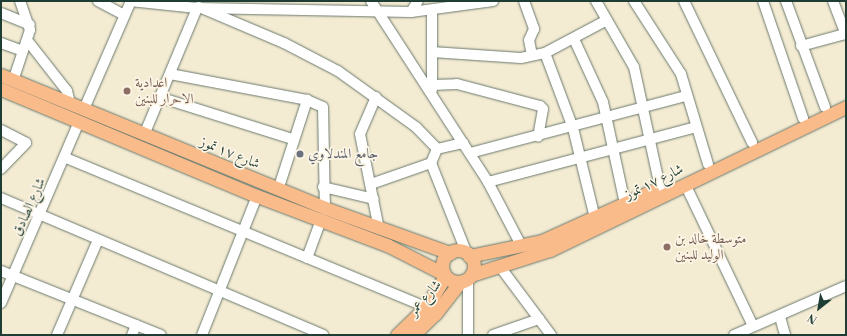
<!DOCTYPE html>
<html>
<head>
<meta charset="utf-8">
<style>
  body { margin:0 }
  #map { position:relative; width:847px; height:336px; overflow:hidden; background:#f4ebd3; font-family:"Libre Bodoni",Amiri,serif }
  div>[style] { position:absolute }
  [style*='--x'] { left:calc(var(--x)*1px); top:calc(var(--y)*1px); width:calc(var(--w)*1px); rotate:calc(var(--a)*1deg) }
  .roads { filter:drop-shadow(0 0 1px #6a7a6c) drop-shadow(0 0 1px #6a7a6c) }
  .minor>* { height:10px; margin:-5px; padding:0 5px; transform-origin:5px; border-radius:5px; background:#fff }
  .major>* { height:13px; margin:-6.5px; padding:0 6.5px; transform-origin:6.5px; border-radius:6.5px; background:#fabb8b }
  .major>.ring { margin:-6.5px; padding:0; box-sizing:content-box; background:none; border:13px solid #fabb8b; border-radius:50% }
  .dots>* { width:11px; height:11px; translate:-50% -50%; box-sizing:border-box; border:2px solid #fcf5e5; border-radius:50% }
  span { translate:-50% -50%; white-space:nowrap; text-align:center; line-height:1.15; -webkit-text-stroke:3.5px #fcf5e5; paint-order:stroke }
  .education-label { font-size:14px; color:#785e54 }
  .left { translate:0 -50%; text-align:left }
  .street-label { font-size:14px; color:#1f3d34 }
  .worship-label { font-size:14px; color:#5b616d }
  .frame { position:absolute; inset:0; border:2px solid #1f3d34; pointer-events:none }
  .north { position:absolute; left:799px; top:288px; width:40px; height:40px; -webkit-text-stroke:3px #fcf5e5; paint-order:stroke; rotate:211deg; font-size:11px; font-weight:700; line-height:16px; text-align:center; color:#1f3d34 }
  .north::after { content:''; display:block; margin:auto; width:14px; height:18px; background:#1f3d34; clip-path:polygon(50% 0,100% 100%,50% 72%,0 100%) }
</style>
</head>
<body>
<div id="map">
  <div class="roads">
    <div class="minor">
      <div style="--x:98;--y:1;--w:30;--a:28"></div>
      <div style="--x:130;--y:1;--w:67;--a:6"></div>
      <div style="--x:197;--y:8;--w:214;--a:1.1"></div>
      <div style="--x:411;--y:12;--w:83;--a:-7.6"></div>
      <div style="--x:371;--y:1;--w:216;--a:57.1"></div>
      <div style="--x:488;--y:182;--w:73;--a:62.4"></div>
      <div style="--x:524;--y:1;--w:30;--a:70"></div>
      <div style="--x:534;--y:29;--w:12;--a:114"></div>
      <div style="--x:529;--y:40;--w:15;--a:79"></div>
      <div style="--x:596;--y:1;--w:76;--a:60.1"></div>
      <div style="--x:634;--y:67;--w:123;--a:77.8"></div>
      <div style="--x:634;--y:1;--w:87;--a:57.2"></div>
      <div style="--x:681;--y:74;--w:94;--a:73.3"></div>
      <div style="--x:684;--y:1;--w:157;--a:64.3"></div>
      <div style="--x:763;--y:1;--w:124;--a:71.1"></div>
      <div style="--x:786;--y:1;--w:113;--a:69.8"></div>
      <div style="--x:833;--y:1;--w:36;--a:69"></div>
      <div style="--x:199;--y:7;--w:92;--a:23"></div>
      <div style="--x:284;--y:43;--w:61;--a:27.4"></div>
      <div style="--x:338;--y:71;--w:96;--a:35.7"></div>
      <div style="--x:416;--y:127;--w:30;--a:46"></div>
      <div style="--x:437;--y:149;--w:15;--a:113"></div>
      <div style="--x:431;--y:163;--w:98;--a:68.4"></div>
      <div style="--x:411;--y:12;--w:13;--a:-58"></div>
      <div style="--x:1;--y:13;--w:31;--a:22"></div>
      <div style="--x:574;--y:39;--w:69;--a:65.3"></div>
      <div style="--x:603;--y:102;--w:104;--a:77.8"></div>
      <div style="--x:27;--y:40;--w:65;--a:51.9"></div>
      <div style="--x:67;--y:91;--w:12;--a:76"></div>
      <div style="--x:1;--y:43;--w:23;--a:20"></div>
      <div style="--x:801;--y:46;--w:46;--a:-15.3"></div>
      <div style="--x:432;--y:52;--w:89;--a:3.9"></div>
      <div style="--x:521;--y:58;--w:25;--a:-12"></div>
      <div style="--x:545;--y:53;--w:70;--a:-28"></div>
      <div style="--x:545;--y:53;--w:80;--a:69.5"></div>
      <div style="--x:573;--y:128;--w:93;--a:76.3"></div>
      <div style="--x:170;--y:74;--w:139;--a:10.7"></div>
      <div style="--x:307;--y:100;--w:17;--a:24"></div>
      <div style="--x:323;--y:107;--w:101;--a:88.9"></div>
      <div style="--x:13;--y:81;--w:54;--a:-71.6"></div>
      <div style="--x:30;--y:30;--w:31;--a:-109"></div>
      <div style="--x:432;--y:85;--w:25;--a:-2"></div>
      <div style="--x:457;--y:84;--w:86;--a:14.8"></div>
      <div style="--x:540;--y:106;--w:4;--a:45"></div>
      <div style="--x:543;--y:109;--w:28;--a:100"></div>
      <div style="--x:432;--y:90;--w:80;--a:-90"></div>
      <div style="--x:159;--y:97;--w:139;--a:17.5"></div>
      <div style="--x:376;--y:97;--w:40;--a:113.4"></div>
      <div style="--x:360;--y:134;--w:97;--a:78.7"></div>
      <div style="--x:84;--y:109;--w:118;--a:-66.5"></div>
      <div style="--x:1;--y:130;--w:28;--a:27"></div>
      <div style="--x:26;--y:143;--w:36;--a:134"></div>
      <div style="--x:144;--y:135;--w:138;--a:-67.3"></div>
      <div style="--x:437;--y:149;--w:27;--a:-13"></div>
      <div style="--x:470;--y:153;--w:223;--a:-14.8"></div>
      <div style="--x:66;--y:158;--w:390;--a:22.5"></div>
      <div style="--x:488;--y:182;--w:215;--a:-14.8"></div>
      <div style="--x:371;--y:184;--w:64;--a:-19.3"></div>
      <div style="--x:685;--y:184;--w:157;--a:64.4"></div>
      <div style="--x:323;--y:187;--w:52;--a:13.2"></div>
      <div style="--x:278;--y:190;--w:95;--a:-72.1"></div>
      <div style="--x:1;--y:198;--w:350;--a:23"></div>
      <div style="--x:307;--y:258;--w:40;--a:-69.8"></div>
      <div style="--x:501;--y:268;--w:84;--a:53.3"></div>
      <div style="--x:1;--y:271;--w:172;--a:21.8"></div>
      <div style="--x:468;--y:279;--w:56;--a:90"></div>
      <div style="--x:1;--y:303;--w:197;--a:-66.7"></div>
      <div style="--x:780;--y:317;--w:19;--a:74"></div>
      <div style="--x:57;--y:335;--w:103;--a:-66.7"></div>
      <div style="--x:132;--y:335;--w:11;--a:-68"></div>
      <div style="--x:202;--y:335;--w:149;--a:-68.4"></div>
      <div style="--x:493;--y:335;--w:49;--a:-19.2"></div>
      <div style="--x:734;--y:335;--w:122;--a:-23.6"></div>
    </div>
    <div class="major">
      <div style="--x:1;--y:75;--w:350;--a:22.3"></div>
      <div style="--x:325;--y:208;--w:133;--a:19.8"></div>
      <div style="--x:1;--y:89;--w:277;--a:22.7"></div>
      <div style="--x:257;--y:196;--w:139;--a:20.7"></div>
      <div style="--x:387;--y:245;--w:64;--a:27"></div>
      <div class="ring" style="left:442px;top:250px;width:19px;height:19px"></div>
      <div style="--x:469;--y:256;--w:75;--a:-11.6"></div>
      <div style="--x:542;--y:241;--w:121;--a:-24.4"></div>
      <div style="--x:471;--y:275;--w:83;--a:-17.6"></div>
      <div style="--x:550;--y:250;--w:329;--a:-25.8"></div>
      <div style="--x:397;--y:335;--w:40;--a:-44"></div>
      <div style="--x:426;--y:307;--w:36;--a:-58"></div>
      <div style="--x:413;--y:335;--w:30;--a:-44"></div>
      <div style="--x:435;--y:314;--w:41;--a:-52"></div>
    </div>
  </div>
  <div class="dots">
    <div style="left:127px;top:91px;background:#8d6e63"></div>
    <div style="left:300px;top:154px;background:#6b7280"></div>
    <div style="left:667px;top:247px;background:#8d6e63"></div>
  </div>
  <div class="education-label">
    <span class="left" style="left:135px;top:91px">اعدادية<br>الاحرار للبنين</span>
    <span class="left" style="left:675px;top:247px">متوسطة خالد بن<br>الوليد للبنين</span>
  </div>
  <div class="street-label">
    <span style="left:230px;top:153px;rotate:22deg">شارع ١٧ تموز</span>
    <span style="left:654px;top:182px;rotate:-26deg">شارع ١٧ تموز</span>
    <span style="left:29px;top:207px;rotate:-66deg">شارع الصادق</span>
    <span style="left:425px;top:298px;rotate:-49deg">شارع عمر</span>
  </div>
  <div class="worship-label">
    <span class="left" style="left:308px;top:154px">جامع المندلاوي</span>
  </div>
  <div class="frame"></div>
  <div class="north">N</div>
</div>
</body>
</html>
